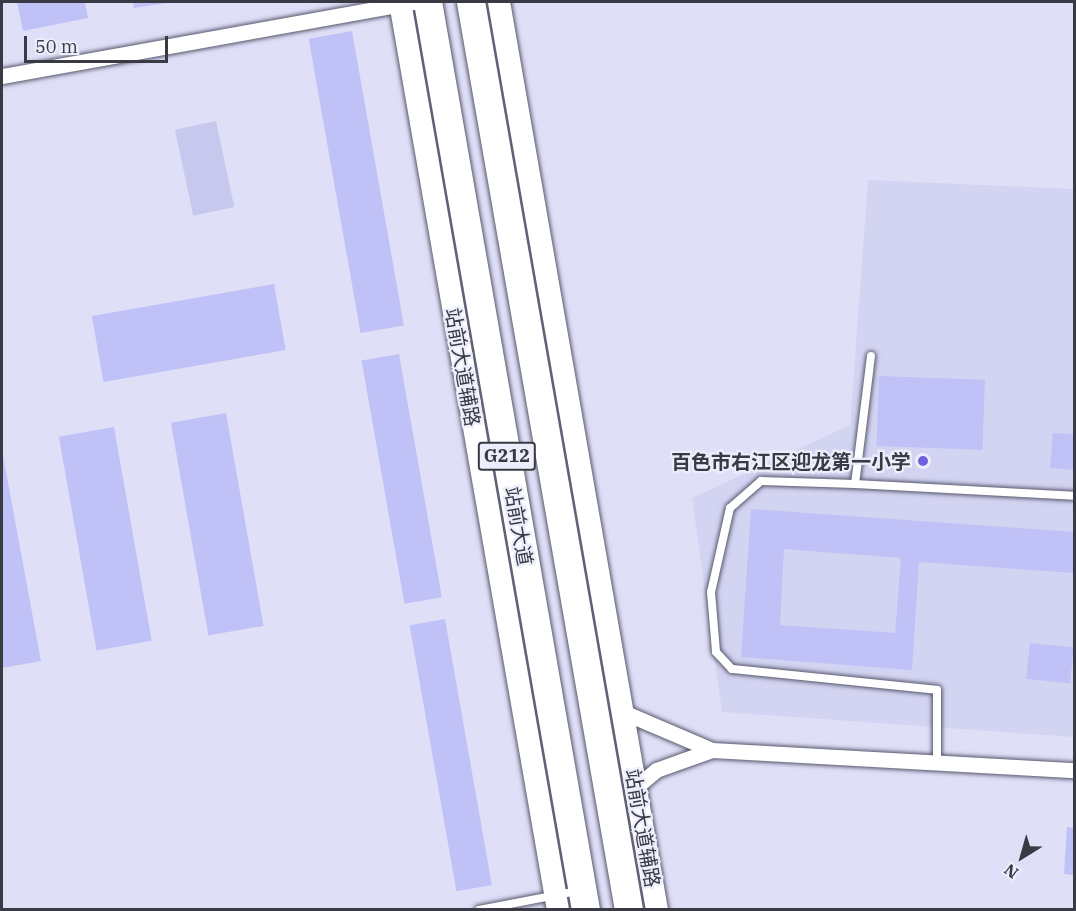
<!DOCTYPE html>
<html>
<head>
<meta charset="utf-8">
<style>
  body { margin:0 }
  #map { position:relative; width:1076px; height:911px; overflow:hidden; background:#dfe0f8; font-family:"IBM Plex Serif","Noto Sans SC",serif }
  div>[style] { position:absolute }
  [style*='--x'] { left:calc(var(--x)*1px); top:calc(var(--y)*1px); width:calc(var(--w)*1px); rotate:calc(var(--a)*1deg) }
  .built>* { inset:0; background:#d3d4f2 }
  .green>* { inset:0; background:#c7c8ed; transform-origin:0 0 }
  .building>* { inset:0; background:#c0c1f7; transform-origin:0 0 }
  .roads { filter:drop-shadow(0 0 2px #58586c) drop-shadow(0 0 2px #58586c) }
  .lane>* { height:8px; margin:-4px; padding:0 4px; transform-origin:4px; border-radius:4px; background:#fff }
  .street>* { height:15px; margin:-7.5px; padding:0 7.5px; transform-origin:7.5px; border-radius:7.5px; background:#fff }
  .secondary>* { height:22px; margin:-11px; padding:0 11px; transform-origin:11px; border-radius:11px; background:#fff }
  .highway>* { height:28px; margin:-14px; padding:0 14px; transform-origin:14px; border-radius:14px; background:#fff }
  .dots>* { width:16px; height:16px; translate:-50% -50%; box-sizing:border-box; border:3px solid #edeefc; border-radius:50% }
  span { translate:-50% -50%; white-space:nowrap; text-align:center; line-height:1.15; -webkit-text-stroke:4.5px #edeefc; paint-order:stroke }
  .shield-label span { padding:2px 4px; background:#edeefc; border:2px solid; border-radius:4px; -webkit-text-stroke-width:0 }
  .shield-label { font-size:18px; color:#3a3a44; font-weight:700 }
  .street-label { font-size:20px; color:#3a3a44 }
  .poi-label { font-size:20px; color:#3a3a44; font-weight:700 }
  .right { translate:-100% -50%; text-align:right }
  .frame { position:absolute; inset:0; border:3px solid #3a3a44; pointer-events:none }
  .north { position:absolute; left:992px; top:827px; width:60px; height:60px; -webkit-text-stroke:4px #edeefc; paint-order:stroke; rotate:217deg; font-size:16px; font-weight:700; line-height:24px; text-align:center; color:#3a3a44 }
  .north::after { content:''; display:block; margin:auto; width:21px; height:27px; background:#3a3a44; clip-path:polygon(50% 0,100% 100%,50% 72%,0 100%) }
  .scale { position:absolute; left:24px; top:36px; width:144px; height:27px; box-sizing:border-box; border:3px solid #3a3a44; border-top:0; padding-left:8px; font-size:18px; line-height:21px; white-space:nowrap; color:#3a3a44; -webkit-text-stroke:4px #edeefc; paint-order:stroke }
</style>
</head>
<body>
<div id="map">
  <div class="built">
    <div style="clip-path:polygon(868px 180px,1074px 189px,1074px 737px,722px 712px,692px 498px,850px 425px)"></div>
  </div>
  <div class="green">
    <div style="left:216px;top:121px;width:88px;height:42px;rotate:78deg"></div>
  </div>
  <div class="building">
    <div style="clip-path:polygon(17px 2px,85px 2px,88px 18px,23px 31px)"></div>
    <div style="clip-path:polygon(133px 2px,167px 2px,167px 3px,134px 8px)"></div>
    <div style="left:352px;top:31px;width:299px;height:44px;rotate:80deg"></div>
    <div style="left:274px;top:284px;width:67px;height:185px;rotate:80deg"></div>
    <div style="left:399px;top:354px;width:247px;height:38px;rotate:80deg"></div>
    <div style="left:879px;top:376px;width:106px;height:70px;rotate:2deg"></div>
    <div style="left:226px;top:413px;width:216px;height:56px;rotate:80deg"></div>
    <div style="left:114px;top:427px;width:217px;height:56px;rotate:80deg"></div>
    <div style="clip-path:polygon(1053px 433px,1074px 434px,1074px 470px,1050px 468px)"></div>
    <div style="clip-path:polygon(2px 450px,41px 661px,2px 668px)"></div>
    <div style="clip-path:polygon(evenodd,751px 509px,1074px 532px,1074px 573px,919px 562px,912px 670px,741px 657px,751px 509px,784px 549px,901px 558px,895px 633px,780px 625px,784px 549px)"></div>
    <div style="left:445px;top:619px;width:270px;height:36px;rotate:80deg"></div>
    <div style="left:1030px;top:643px;width:44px;height:36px;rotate:6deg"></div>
    <div style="clip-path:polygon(1067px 827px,1074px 828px,1074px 875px,1064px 874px)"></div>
  </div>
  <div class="roads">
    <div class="lane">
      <div style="--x:871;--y:356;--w:129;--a:97.1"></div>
      <div style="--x:855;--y:484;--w:94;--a:-178.2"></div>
      <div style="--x:761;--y:481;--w:41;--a:138.9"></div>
      <div style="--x:730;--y:508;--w:86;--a:102.7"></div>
      <div style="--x:711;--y:592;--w:60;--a:85.2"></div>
      <div style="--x:716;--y:652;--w:23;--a:47"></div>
      <div style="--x:732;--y:669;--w:206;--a:5.8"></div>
      <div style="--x:937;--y:690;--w:73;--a:90"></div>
      <div style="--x:855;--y:484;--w:219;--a:3.1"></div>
      <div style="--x:479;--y:910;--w:101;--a:-10.9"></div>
    </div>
    <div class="street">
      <div style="--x:2;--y:76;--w:420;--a:-10.2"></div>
      <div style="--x:623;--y:712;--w:97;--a:23.1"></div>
      <div style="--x:712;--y:750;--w:363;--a:3.2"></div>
      <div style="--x:636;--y:787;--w:26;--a:-40"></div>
      <div style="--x:656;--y:770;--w:59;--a:-19.7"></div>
    </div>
    <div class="secondary">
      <div style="--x:400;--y:2;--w:922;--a:80.13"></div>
      <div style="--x:499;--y:2;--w:922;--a:80.13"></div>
    </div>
    <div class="highway">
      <div style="--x:428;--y:2;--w:922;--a:80.13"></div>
      <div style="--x:471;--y:2;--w:922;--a:80.13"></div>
    </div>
  </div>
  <div class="dots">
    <div style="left:923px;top:461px;background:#6f62dc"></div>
  </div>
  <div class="shield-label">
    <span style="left:507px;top:456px">G212</span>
  </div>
  <div class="street-label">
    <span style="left:463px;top:367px;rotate:80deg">站前大道辅路</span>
    <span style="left:519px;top:526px;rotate:80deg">站前大道</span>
    <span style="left:643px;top:828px;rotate:80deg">站前大道辅路</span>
  </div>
  <div class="poi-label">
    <span class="right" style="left:911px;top:461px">百色市右江区迎龙第一小学</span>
  </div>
  <div class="frame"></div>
  <div class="north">N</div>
  <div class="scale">50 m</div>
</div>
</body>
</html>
